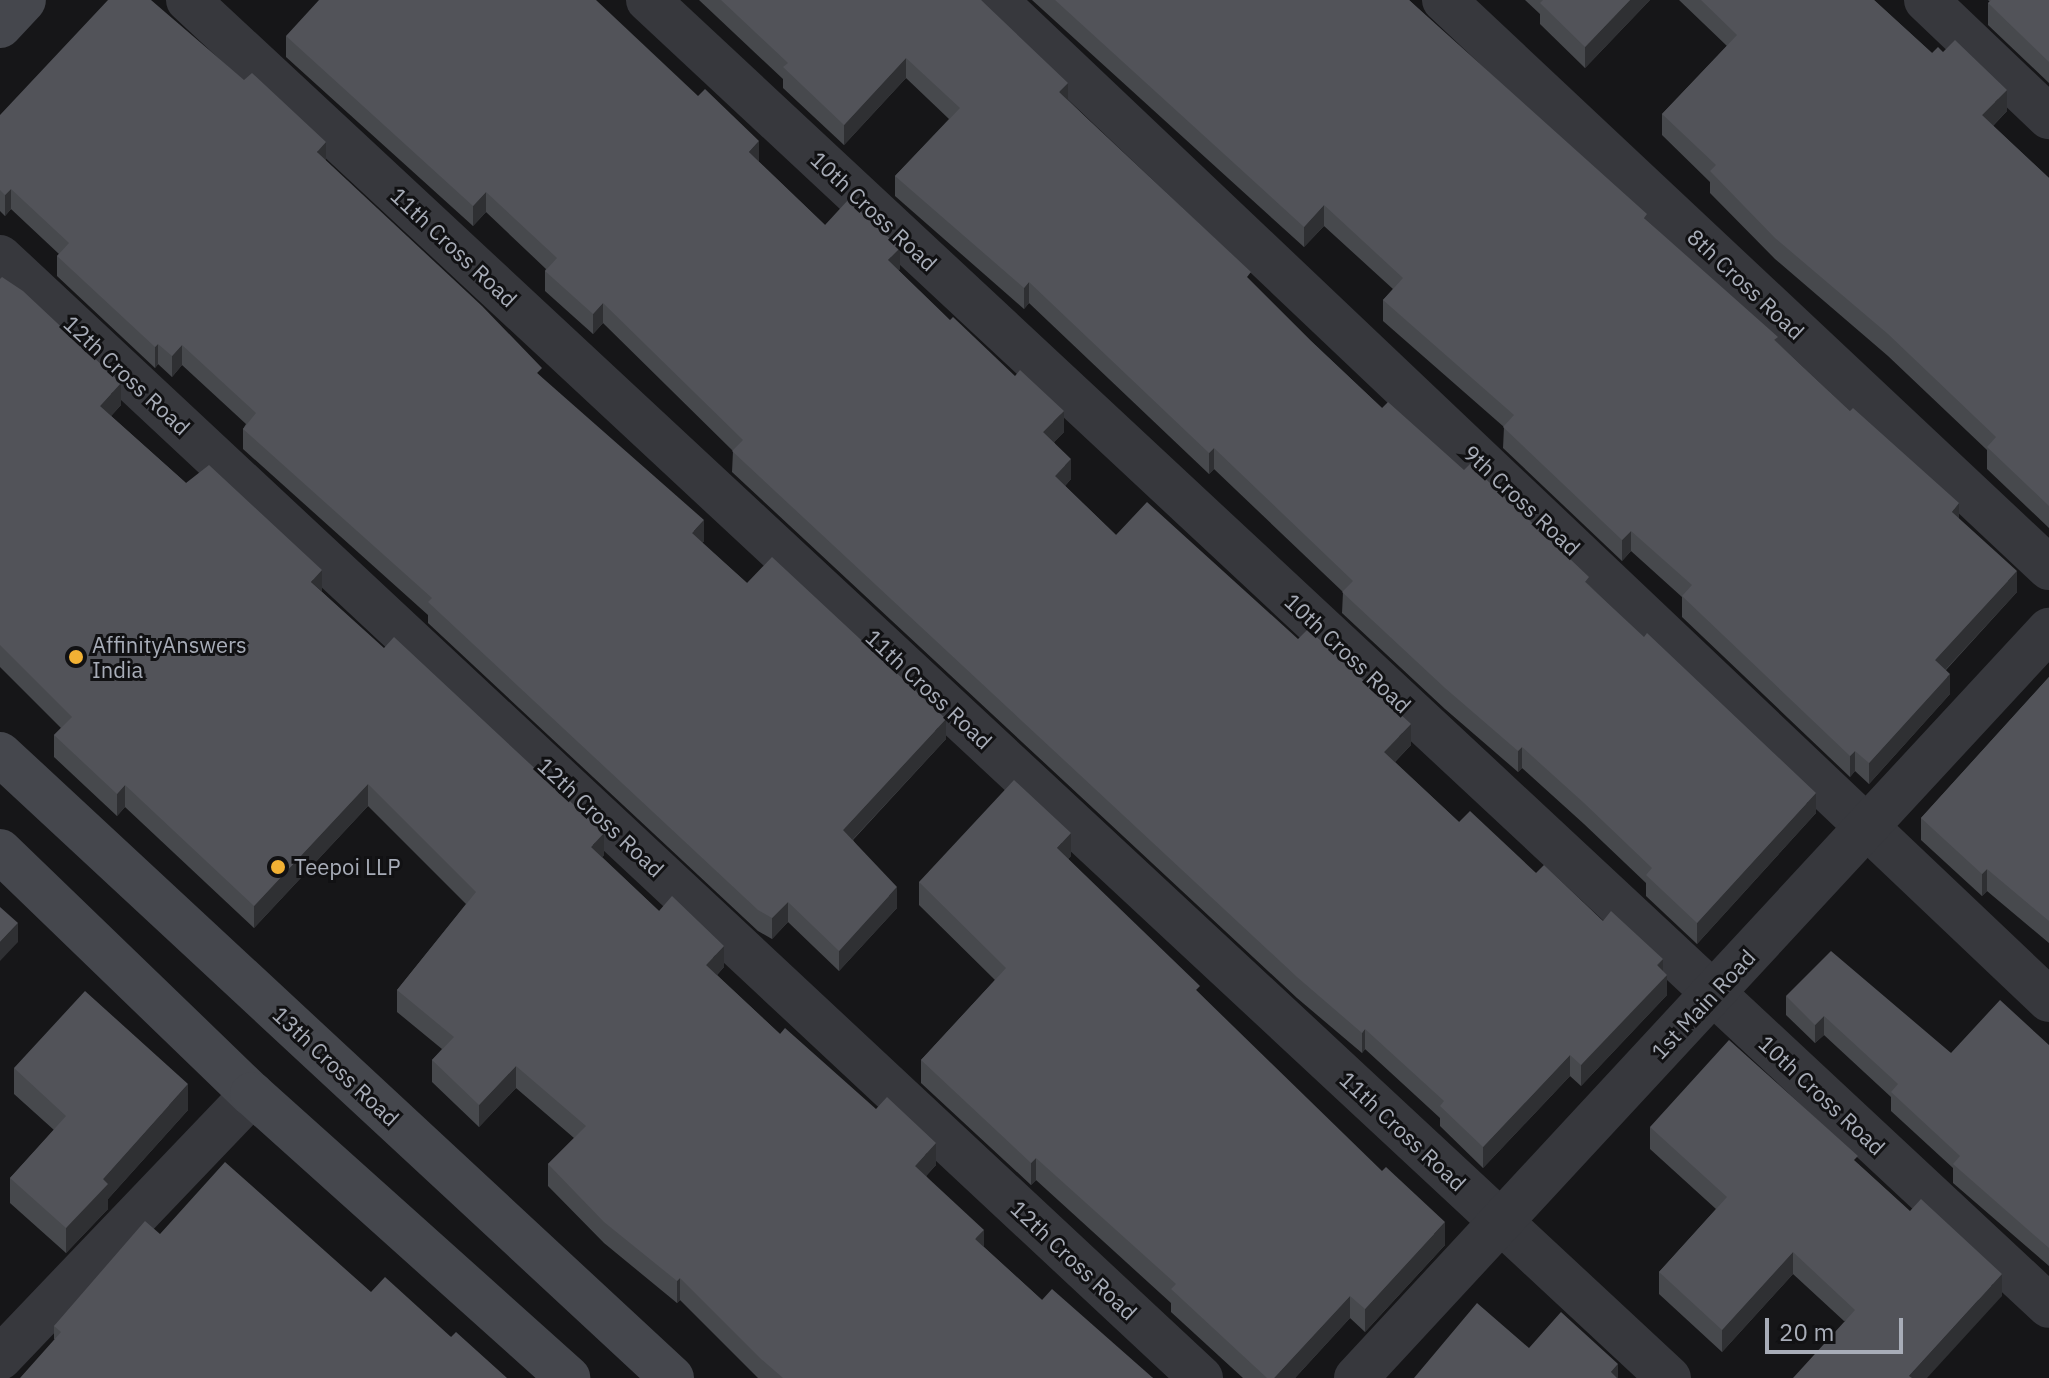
<!DOCTYPE html>
<html>
<head>
<meta charset="utf-8">
<style>
  body { margin:0 }
  #map { position:relative; width:2049px; height:1378px; overflow:hidden; background:#161618; font-family:"IBM Plex Sans",sans-serif }
  div>[style] { position:absolute }
  [style*='--x'] { left:calc(var(--x)*1px); top:calc(var(--y)*1px); width:calc(var(--w)*1px); rotate:calc(var(--a)*1deg) }
  .street>* { height:44px; margin:-22px; padding:0 22px; transform-origin:22px; border-radius:22px; background:#37383d }
  .secondary>* { height:44px; margin:-22px; padding:0 22px; transform-origin:22px; border-radius:22px; background:#45474d }
  .wall>* { inset:0; background:#47494d }
  .shaded-wall>* { inset:0; background:#2f3033 }
  .building>* { inset:0; background:#525359 }
  .dots>* { width:22px; height:22px; translate:-50% -50%; box-sizing:border-box; border:4px solid #111113; border-radius:50% }
  span { translate:-50% -50%; white-space:nowrap; text-align:center; line-height:1.15; -webkit-text-stroke:6px #111113; paint-order:stroke }
  .street-label { font-size:22px; color:#a8adb8 }
  .poi-label { font-size:22px; color:#a8adb8 }
  .left { translate:0 -50%; text-align:left }
  .scale { position:absolute; left:1765px; top:1318px; width:138px; height:36px; box-sizing:border-box; border:4px solid #a8adb8; border-top:0; padding-left:10px; font-size:24px; line-height:28px; white-space:nowrap; color:#a8adb8; -webkit-text-stroke:6px #111113; paint-order:stroke }
</style>
</head>
<body>
<div id="map">
  <div class="street">
    <div style="--x:188;--y:0;--w:2023;--a:42.94"></div>
    <div style="--x:648;--y:0;--w:1915;--a:42.99"></div>
    <div style="--x:995;--y:0;--w:1453;--a:43.49"></div>
    <div style="--x:1444;--y:0;--w:830;--a:43.19"></div>
    <div style="--x:1926;--y:0;--w:170;--a:43.6"></div>
    <div style="--x:0;--y:257;--w:1643;--a:43.03"></div>
    <div style="--x:0;--y:1358;--w:365;--a:-46.3"></div>
    <div style="--x:1356;--y:1378;--w:1020;--a:-47.19"></div>
  </div>
  <div class="secondary">
    <div style="--x:0;--y:26;--w:35;--a:-47"></div>
    <div style="--x:0;--y:754;--w:917;--a:42.88"></div>
    <div style="--x:0;--y:851;--w:350;--a:44"></div>
    <div style="--x:252;--y:1094;--w:425;--a:41.9"></div>
  </div>
  <div class="wall">
    <div style="clip-path:polygon(699px 0,981px 0,1068px 100px,1311px 341px,1382px 408px,1589px 585px,1816px 813px,1697px 944px,1646px 896px,1646px 883px,1584px 824px,1522px 768px,1518px 772px,1445px 709px,1342px 613px,1343px 592px,1214px 469px,1209px 474px,1029px 303px,1024px 309px,895px 196px,895px 176px,949px 119px,906px 78px,844px 145px,783px 88px,783px 79px)"></div>
    <div style="clip-path:polygon(1032px 0,1409px 0,1778px 343px,1959px 519px,2017px 592px,1946px 670px,1950px 694px,1869px 784px,1855px 771px,1850px 777px,1682px 617px,1682px 597px,1631px 551px,1622px 561px,1503px 448px,1504px 427px,1383px 321px,1383px 300px,1393px 289px,1324px 226px,1304px 247px)"></div>
    <div style="clip-path:polygon(1525px 0,1650px 0,1585px 68px,1540px 24px,1540px 14px)"></div>
    <div style="clip-path:polygon(1679px 0,1874px 0,1932px 53px,2007px 111px,1993px 126px,2049px 178px,2049px 528px,1987px 469px,1987px 450px,1888px 356px,1775px 259px,1710px 193px,1710px 182px,1662px 135px,1662px 114px,1727px 46px)"></div>
    <div style="clip-path:polygon(1988px 0,2049px 0,2049px 83px,1988px 25px,1988px 3px,1990px 2px)"></div>
    <div style="clip-path:polygon(286px 36px,759px 162px,825px 225px,900px 269px,898px 270px,1064px 432px,1054px 442px,1071px 479px,1065px 486px,1116px 535px,1411px 745px,1395px 762px,1459px 822px,1536px 873px,1603px 921px,1663px 971px,1667px 995px,1581px 1086px,1570px 1076px,1483px 1168px,1440px 1126px,1440px 1118px,1365px 1049px,1362px 1053px,1297px 998px,732px 472px,733px 451px,603px 323px,593px 334px,545px 291px,545px 271px,546px 269px,486px 212px,473px 226px,286px 57px)"></div>
    <div style="clip-path:polygon(0 115px,326px 161px,704px 541px,702px 543px,747px 583px,946px 739px,853px 840px,897px 908px,839px 971px,788px 922px,772px 939px,758px 931px,428px 623px,428px 615px,243px 449px,243px 429px,246px 424px,182px 365px,172px 377px,158px 364px,155px 368px,57px 276px,57px 256px,59px 254px,11px 209px,5px 216px,0 211px)"></div>
    <div style="clip-path:polygon(0 279px,121px 405px,111px 416px,186px 483px,322px 592px,604px 855px,602px 857px,659px 911px,724px 967px,717px 975px,780px 1034px,936px 1165px,926px 1176px,984px 1247px,1042px 1300px,1153px 1378px,758px 1378px,680px 1300px,677px 1303px,604px 1243px,548px 1186px,548px 1164px,574px 1138px,516px 1088px,479px 1127px,432px 1082px,432px 1060px,442px 1049px,397px 1012px,397px 990px,466px 904px,368px 806px,254px 928px,125px 807px,117px 816px,54px 757px,54px 735px,61px 728px,0 667px)"></div>
    <div style="clip-path:polygon(2049px 677px,2049px 943px,1987px 891px,1982px 896px,1921px 840px,1921px 818px)"></div>
    <div style="clip-path:polygon(1071px 856px,1068px 859px,1445px 1245px,1365px 1332px,1350px 1318px,1295px 1378px,1243px 1378px,1171px 1312px,1171px 1303px,1036px 1180px,1031px 1185px,921px 1083px,921px 1060px,995px 980px,919px 905px,919px 882px)"></div>
    <div style="clip-path:polygon(1786px 996px,1951px 1053px,2049px 1045px,2049px 1266px,1953px 1183px,1953px 1168px,1891px 1111px,1891px 1097px,1824px 1035px,1815px 1043px,1786px 1015px)"></div>
    <div style="clip-path:polygon(14px 1068px,188px 1110px,108px 1199px,108px 1209px,66px 1253px,10px 1203px,10px 1178px,54px 1130px,14px 1094px)"></div>
    <div style="clip-path:polygon(1650px 1127px,1858px 1164px,2002px 1296px,1844px 1321px,1793px 1274px,1722px 1352px,1659px 1294px,1659px 1272px,1716px 1209px,1650px 1149px)"></div>
    <div style="clip-path:polygon(160px 1234px,371px 1292px,451px 1337px,54px 1339px,54px 1326px)"></div>
  </div>
  <div class="shaded-wall">
    <div style="clip-path:polygon(1630px 0,1650px 0,1585px 68px,1585px 47px)"></div>
    <div style="clip-path:polygon(906px 58px,906px 78px,844px 145px,844px 125px)"></div>
    <div style="clip-path:polygon(1068px 83px,1068px 104px,1059px 92px)"></div>
    <div style="clip-path:polygon(2007px 90px,2007px 111px,1982px 137px,1982px 115px)"></div>
    <div style="clip-path:polygon(759px 141px,759px 162px,749px 152px)"></div>
    <div style="clip-path:polygon(326px 142px,326px 163px,317px 152px)"></div>
    <div style="clip-path:polygon(11px 189px,11px 209px,5px 216px,5px 195px)"></div>
    <div style="clip-path:polygon(486px 192px,486px 212px,473px 226px,473px 206px)"></div>
    <div style="clip-path:polygon(1324px 205px,1324px 226px,1304px 247px,1304px 227px)"></div>
    <div style="clip-path:polygon(900px 248px,900px 269px,888px 281px,888px 260px)"></div>
    <div style="clip-path:polygon(1029px 282px,1029px 303px,1024px 309px,1024px 288px)"></div>
    <div style="clip-path:polygon(603px 303px,603px 323px,593px 334px,593px 314px)"></div>
    <div style="clip-path:polygon(158px 344px,158px 364px,155px 368px,155px 347px)"></div>
    <div style="clip-path:polygon(182px 345px,182px 365px,172px 377px,172px 356px)"></div>
    <div style="clip-path:polygon(121px 383px,121px 405px,100px 428px,100px 406px)"></div>
    <div style="clip-path:polygon(1064px 411px,1064px 432px,1043px 453px,1043px 432px)"></div>
    <div style="clip-path:polygon(1214px 448px,1214px 469px,1209px 474px,1209px 453px)"></div>
    <div style="clip-path:polygon(1071px 459px,1071px 479px,1055px 497px,1055px 476px)"></div>
    <div style="clip-path:polygon(1959px 503px,1959px 524px,1952px 512px)"></div>
    <div style="clip-path:polygon(704px 520px,704px 541px,692px 554px,692px 533px)"></div>
    <div style="clip-path:polygon(1631px 531px,1631px 551px,1622px 561px,1622px 540px)"></div>
    <div style="clip-path:polygon(322px 570px,322px 592px,311px 582px)"></div>
    <div style="clip-path:polygon(2017px 571px,2017px 592px,1935px 681px,1935px 660px)"></div>
    <div style="clip-path:polygon(1950px 674px,1950px 694px,1869px 784px,1869px 763px)"></div>
    <div style="clip-path:polygon(946px 719px,946px 739px,843px 850px,843px 830px)"></div>
    <div style="clip-path:polygon(1411px 724px,1411px 745px,1384px 773px,1384px 752px)"></div>
    <div style="clip-path:polygon(1522px 747px,1522px 768px,1518px 772px,1518px 751px)"></div>
    <div style="clip-path:polygon(1855px 751px,1855px 771px,1850px 777px,1850px 756px)"></div>
    <div style="clip-path:polygon(368px 784px,368px 806px,254px 928px,254px 906px)"></div>
    <div style="clip-path:polygon(125px 785px,125px 807px,117px 816px,117px 794px)"></div>
    <div style="clip-path:polygon(1816px 793px,1816px 813px,1697px 944px,1697px 923px)"></div>
    <div style="clip-path:polygon(604px 833px,604px 855px,591px 869px,591px 847px)"></div>
    <div style="clip-path:polygon(1071px 833px,1071px 856px,1057px 871px,1057px 848px)"></div>
    <div style="clip-path:polygon(1987px 869px,1987px 891px,1982px 896px,1982px 874px)"></div>
    <div style="clip-path:polygon(897px 887px,897px 908px,839px 971px,839px 951px)"></div>
    <div style="clip-path:polygon(788px 902px,788px 922px,772px 939px,772px 918px)"></div>
    <div style="clip-path:polygon(18px 923px,18px 942px,0 961px,0 942px)"></div>
    <div style="clip-path:polygon(724px 946px,724px 967px,706px 987px,706px 965px)"></div>
    <div style="clip-path:polygon(1663px 959px,1663px 979px,1667px 975px,1667px 995px,1581px 1086px,1581px 1065px)"></div>
    <div style="clip-path:polygon(1824px 1016px,1824px 1035px,1815px 1043px,1815px 1025px)"></div>
    <div style="clip-path:polygon(1365px 1029px,1365px 1049px,1362px 1053px,1362px 1033px)"></div>
    <div style="clip-path:polygon(1570px 1055px,1570px 1076px,1483px 1168px,1483px 1147px)"></div>
    <div style="clip-path:polygon(516px 1066px,516px 1088px,479px 1127px,479px 1105px)"></div>
    <div style="clip-path:polygon(188px 1084px,188px 1110px,108px 1199px,108px 1209px,66px 1253px,66px 1228px,103px 1179px)"></div>
    <div style="clip-path:polygon(936px 1143px,936px 1165px,915px 1188px,915px 1166px)"></div>
    <div style="clip-path:polygon(1036px 1158px,1036px 1180px,1031px 1185px,1031px 1163px)"></div>
    <div style="clip-path:polygon(1445px 1222px,1445px 1245px,1365px 1332px,1365px 1309px)"></div>
    <div style="clip-path:polygon(984px 1230px,984px 1252px,975px 1239px)"></div>
    <div style="clip-path:polygon(1793px 1252px,1793px 1274px,1722px 1352px,1722px 1330px)"></div>
    <div style="clip-path:polygon(2002px 1274px,2002px 1296px,1927px 1378px,1909px 1378px,1909px 1376px)"></div>
    <div style="clip-path:polygon(680px 1278px,680px 1300px,677px 1303px,677px 1281px)"></div>
    <div style="clip-path:polygon(1350px 1296px,1350px 1318px,1295px 1378px,1274px 1378px)"></div>
    <div style="clip-path:polygon(1618px 1364px,1618px 1378px,1611px 1378px,1611px 1372px)"></div>
  </div>
  <div class="building">
    <div style="clip-path:polygon(108px 0,151px 0,244px 80px,252px 73px,326px 142px,317px 152px,482px 306px,542px 368px,537px 373px,704px 520px,692px 533px,747px 583px,772px 557px,946px 719px,843px 830px,897px 887px,839px 951px,788px 902px,772px 918px,758px 910px,428px 602px,432px 598px,243px 429px,256px 413px,182px 345px,172px 356px,158px 344px,155px 347px,57px 256px,69px 243px,11px 189px,5px 195px,0 190px,0 115px)"></div>
    <div style="clip-path:polygon(319px 0,596px 0,698px 96px,705px 89px,759px 141px,749px 152px,825px 225px,848px 200px,900px 248px,888px 260px,950px 320px,953px 317px,1015px 376px,1020px 370px,1064px 411px,1043px 432px,1071px 459px,1055px 476px,1116px 535px,1147px 502px,1298px 639px,1308px 629px,1411px 724px,1384px 752px,1459px 822px,1470px 811px,1536px 873px,1544px 865px,1603px 921px,1611px 911px,1663px 959px,1657px 965px,1667px 975px,1581px 1065px,1570px 1055px,1483px 1147px,1440px 1106px,1444px 1101px,1365px 1029px,1362px 1033px,1297px 977px,732px 451px,743px 440px,603px 303px,593px 314px,545px 271px,557px 258px,486px 192px,473px 206px,286px 36px)"></div>
    <div style="clip-path:polygon(721px 0,981px 0,1068px 83px,1059px 92px,1251px 272px,1247px 277px,1311px 341px,1382px 408px,1388px 402px,1464px 470px,1470px 464px,1589px 577px,1585px 582px,1644px 637px,1647px 633px,1816px 793px,1697px 923px,1646px 875px,1652px 868px,1584px 803px,1522px 747px,1518px 751px,1445px 688px,1342px 592px,1353px 581px,1214px 448px,1209px 453px,1029px 282px,1024px 288px,895px 176px,960px 108px,906px 58px,844px 125px,783px 67px,788px 63px)"></div>
    <div style="clip-path:polygon(1055px 0,1409px 0,1647px 214px,1644px 218px,1778px 337px,1774px 340px,1850px 411px,1853px 408px,1959px 503px,1952px 512px,2017px 571px,1935px 660px,1950px 674px,1869px 763px,1855px 751px,1850px 756px,1682px 596px,1692px 585px,1631px 531px,1622px 540px,1503px 427px,1514px 415px,1383px 300px,1403px 278px,1324px 205px,1304px 227px)"></div>
    <div style="clip-path:polygon(1543px 0,1630px 0,1585px 47px,1540px 3px)"></div>
    <div style="clip-path:polygon(1701px 0,1874px 0,1932px 53px,1938px 47px,1943px 52px,1955px 40px,2007px 90px,1982px 115px,2049px 178px,2049px 506px,1987px 447px,1996px 437px,1888px 334px,1775px 238px,1710px 171px,1716px 165px,1662px 114px,1737px 35px)"></div>
    <div style="clip-path:polygon(1991px 0,2049px 0,2049px 62px,1988px 3px)"></div>
    <div style="clip-path:polygon(2px 277px,23px 291px,121px 383px,100px 406px,186px 483px,209px 465px,322px 570px,311px 582px,384px 648px,394px 637px,604px 833px,591px 847px,659px 911px,672px 896px,724px 946px,706px 965px,780px 1034px,785px 1028px,876px 1109px,887px 1097px,936px 1143px,915px 1166px,984px 1230px,975px 1239px,1042px 1300px,1052px 1289px,1153px 1378px,783px 1378px,761px 1359px,680px 1278px,677px 1281px,604px 1222px,548px 1164px,586px 1126px,516px 1066px,479px 1105px,432px 1060px,454px 1037px,397px 990px,476px 892px,368px 784px,254px 906px,125px 785px,117px 794px,54px 735px,72px 717px,0 645px,0 279px)"></div>
    <div style="clip-path:polygon(2049px 677px,2049px 921px,1987px 869px,1982px 874px,1921px 818px)"></div>
    <div style="clip-path:polygon(1014px 780px,1071px 833px,1057px 848px,1200px 986px,1196px 990px,1382px 1171px,1386px 1167px,1445px 1222px,1365px 1309px,1350px 1296px,1274px 1378px,1267px 1378px,1171px 1289px,1176px 1284px,1036px 1158px,1031px 1163px,921px 1060px,1006px 968px,919px 882px)"></div>
    <div style="clip-path:polygon(0 907px,18px 923px,0 942px)"></div>
    <div style="clip-path:polygon(1831px 951px,1951px 1053px,2000px 1000px,2049px 1045px,2049px 1248px,1953px 1164px,1960px 1156px,1891px 1092px,1898px 1084px,1824px 1016px,1815px 1025px,1786px 996px)"></div>
    <div style="clip-path:polygon(85px 991px,188px 1084px,103px 1179px,108px 1184px,66px 1228px,10px 1178px,66px 1116px,14px 1068px)"></div>
    <div style="clip-path:polygon(1729px 1040px,1858px 1156px,1854px 1160px,1910px 1211px,1921px 1199px,2002px 1274px,1909px 1376px,1912px 1378px,1793px 1378px,1855px 1310px,1793px 1252px,1722px 1330px,1659px 1272px,1727px 1197px,1650px 1127px)"></div>
    <div style="clip-path:polygon(225px 1162px,371px 1292px,385px 1277px,451px 1337px,456px 1332px,507px 1378px,20px 1378px,61px 1332px,54px 1326px,145px 1221px,160px 1234px)"></div>
    <div style="clip-path:polygon(1477px 1303px,1529px 1348px,1561px 1312px,1618px 1364px,1611px 1372px,1617px 1378px,1414px 1378px)"></div>
  </div>
  <div class="dots">
    <div style="left:76px;top:657px;background:#f2b134"></div>
    <div style="left:278px;top:867px;background:#f2b134"></div>
  </div>
  <div class="street-label">
    <span style="left:874px;top:211px;rotate:43deg">10th Cross Road</span>
    <span style="left:454px;top:247px;rotate:43deg">11th Cross Road</span>
    <span style="left:1746px;top:284px;rotate:43deg">8th Cross Road</span>
    <span style="left:127px;top:375px;rotate:43deg">12th Cross Road</span>
    <span style="left:1522px;top:500px;rotate:43deg">9th Cross Road</span>
    <span style="left:1348px;top:653px;rotate:43deg">10th Cross Road</span>
    <span style="left:929px;top:689px;rotate:43deg">11th Cross Road</span>
    <span style="left:601px;top:817px;rotate:43deg">12th Cross Road</span>
    <span style="left:1703px;top:1004px;rotate:-47deg">1st Main Road</span>
    <span style="left:336px;top:1066px;rotate:43deg">13th Cross Road</span>
    <span style="left:1822px;top:1095px;rotate:43deg">10th Cross Road</span>
    <span style="left:1403px;top:1131px;rotate:43deg">11th Cross Road</span>
    <span style="left:1074px;top:1260px;rotate:43deg">12th Cross Road</span>
  </div>
  <div class="poi-label">
    <span class="left" style="left:92px;top:657px">AffinityAnswers<br>India</span>
    <span class="left" style="left:294px;top:867px">Teepoi LLP</span>
  </div>
  <div class="scale">20 m</div>
</div>
</body>
</html>
